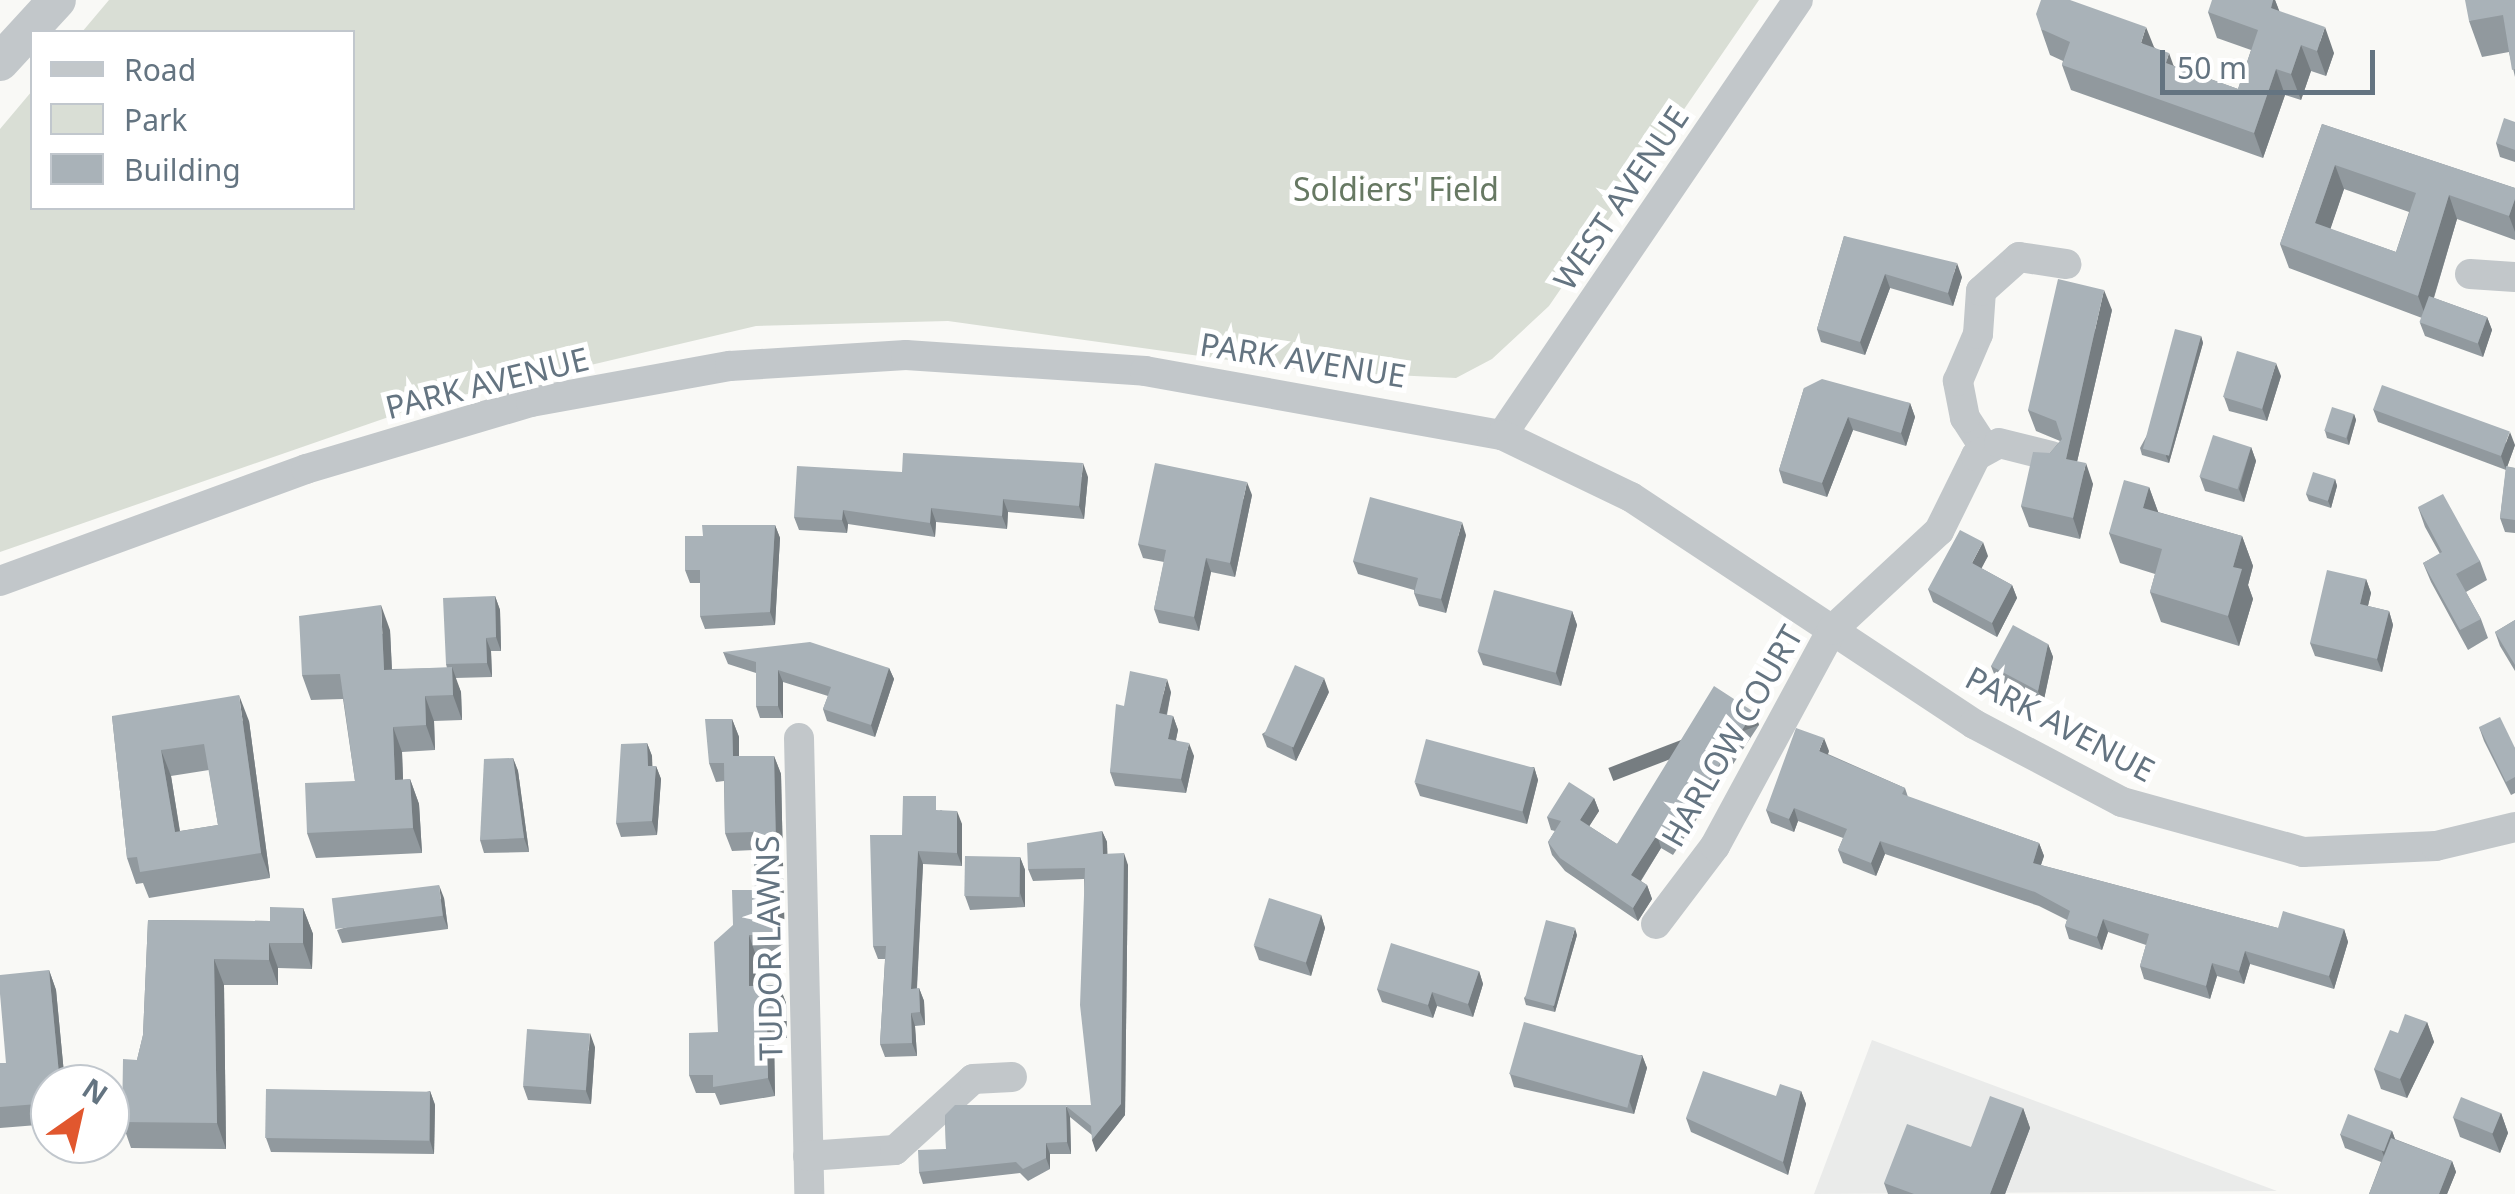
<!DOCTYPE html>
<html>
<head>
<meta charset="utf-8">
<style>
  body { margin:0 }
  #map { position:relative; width:2515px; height:1194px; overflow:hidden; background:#f9f9f6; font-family:"Noto Sans",sans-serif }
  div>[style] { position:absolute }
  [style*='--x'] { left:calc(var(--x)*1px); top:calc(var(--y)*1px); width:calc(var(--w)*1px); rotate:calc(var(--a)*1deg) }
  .built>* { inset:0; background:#eaebea }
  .green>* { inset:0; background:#d9ded5 }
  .minor>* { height:30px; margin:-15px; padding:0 15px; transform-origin:15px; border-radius:15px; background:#c2c7ca }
  .tertiary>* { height:38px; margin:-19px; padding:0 19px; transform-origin:19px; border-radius:19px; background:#c2c7ca }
  .wall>* { inset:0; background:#91999e }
  .shaded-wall>* { inset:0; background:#767d81; transform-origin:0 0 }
  .building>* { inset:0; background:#a9b2b8; transform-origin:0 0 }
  span { translate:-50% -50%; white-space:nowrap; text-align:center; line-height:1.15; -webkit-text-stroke:10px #fff; paint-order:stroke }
  .park-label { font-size:32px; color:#677963 }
  .street-label { font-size:32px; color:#647481 }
  .legend { position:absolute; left:30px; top:30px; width:325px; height:180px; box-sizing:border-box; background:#fff; border:2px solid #c1c7cd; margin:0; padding:12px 18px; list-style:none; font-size:30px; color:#647481 }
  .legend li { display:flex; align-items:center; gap:20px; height:50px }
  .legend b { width:50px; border:2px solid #c1c7cd }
  .north { position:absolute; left:30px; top:1064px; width:100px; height:100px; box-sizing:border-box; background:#fff; border:2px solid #c1c7cd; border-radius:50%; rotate:34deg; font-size:28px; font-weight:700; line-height:40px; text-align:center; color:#647481 }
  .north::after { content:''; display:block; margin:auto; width:35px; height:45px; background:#e1572e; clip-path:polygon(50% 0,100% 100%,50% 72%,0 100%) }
  .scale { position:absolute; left:2160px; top:50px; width:215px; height:45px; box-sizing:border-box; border:5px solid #647481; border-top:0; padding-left:12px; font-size:30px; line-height:35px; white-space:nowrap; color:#647481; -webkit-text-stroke:8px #fff; paint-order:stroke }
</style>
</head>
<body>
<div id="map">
  <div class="built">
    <div style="clip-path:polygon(1872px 1040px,2277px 1191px,1814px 1194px)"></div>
  </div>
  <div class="green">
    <div style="clip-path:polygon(109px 0,1759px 0,1549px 306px,1492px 359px,1456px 378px,1309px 371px,948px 321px,756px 326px,429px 403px,0 552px,0 129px,32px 91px,32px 208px,352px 208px,352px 32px,82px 32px)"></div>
  </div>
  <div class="minor">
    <div style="--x:2470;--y:274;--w:45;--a:3.8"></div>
    <div style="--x:1502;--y:435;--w:526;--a:-55.77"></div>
    <div style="--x:1984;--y:447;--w:35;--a:-123"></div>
    <div style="--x:1965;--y:418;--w:38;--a:-101"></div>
    <div style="--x:1958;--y:381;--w:51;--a:-66.9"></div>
    <div style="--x:1978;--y:334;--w:43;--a:-86"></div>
    <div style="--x:1981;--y:291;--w:51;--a:-41.8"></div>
    <div style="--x:2019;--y:257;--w:48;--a:8.5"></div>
    <div style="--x:0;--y:581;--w:326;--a:-20.1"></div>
    <div style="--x:306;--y:469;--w:235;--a:-16.6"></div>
    <div style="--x:531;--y:402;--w:202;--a:-10.3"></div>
    <div style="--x:730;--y:366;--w:176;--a:-3.6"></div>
    <div style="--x:906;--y:355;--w:240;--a:3.8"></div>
    <div style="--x:1145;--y:371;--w:363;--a:10.2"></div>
    <div style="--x:1502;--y:435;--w:143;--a:25.7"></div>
    <div style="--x:1631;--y:497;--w:411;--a:33.5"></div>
    <div style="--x:1974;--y:724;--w:167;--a:27.8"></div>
    <div style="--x:2122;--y:802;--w:188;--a:15.4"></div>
    <div style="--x:2303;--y:852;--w:133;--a:-2.6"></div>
    <div style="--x:2436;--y:846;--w:81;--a:-13.5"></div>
    <div style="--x:799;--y:738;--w:456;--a:88.7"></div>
    <div style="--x:1656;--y:924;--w:98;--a:-52.9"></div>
    <div style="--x:1715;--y:846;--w:246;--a:-61.6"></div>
    <div style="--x:1832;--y:630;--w:146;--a:-42.8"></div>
    <div style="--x:1939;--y:531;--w:84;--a:-63.7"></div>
    <div style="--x:1976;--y:456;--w:26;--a:-29"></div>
    <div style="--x:1999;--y:443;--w:54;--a:14"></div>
    <div style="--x:808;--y:1156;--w:87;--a:-3.9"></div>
    <div style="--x:895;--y:1150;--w:105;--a:-42.3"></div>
    <div style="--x:973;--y:1079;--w:39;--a:-3"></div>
  </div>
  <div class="tertiary">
    <div style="--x:0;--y:62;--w:84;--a:-47.4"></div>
  </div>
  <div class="wall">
    <div style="clip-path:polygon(2275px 0,2279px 11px,2334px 53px,2326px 76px,2311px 71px,2301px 100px,2285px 95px,2263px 158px,2071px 90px,2062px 65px,2063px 61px,2050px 55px,2041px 29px,2154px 47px,2174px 66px,2238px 89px,2251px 50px,2217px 38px,2208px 12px)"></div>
    <div style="clip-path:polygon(2515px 0,2515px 77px,2509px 52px,2482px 57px,2469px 21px)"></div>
    <div style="clip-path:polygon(2515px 122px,2515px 162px,2500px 157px,2496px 143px)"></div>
    <div style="clip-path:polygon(evenodd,2322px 124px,2515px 188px,2515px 240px,2457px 219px,2434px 298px,2487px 317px,2492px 330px,2483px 357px,2425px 336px,2420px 323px,2422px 318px,2289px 268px,2280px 244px,2322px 124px,2344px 189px,2409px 212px,2396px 252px,2330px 229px,2344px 189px)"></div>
    <div style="clip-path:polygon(1844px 236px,1962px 277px,1953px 306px,1890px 288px,1865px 355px,1821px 342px,1817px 329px)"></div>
    <div style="clip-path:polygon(2112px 310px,2077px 462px,2093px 484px,2080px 539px,2029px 527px,2021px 506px,2050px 453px,2060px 441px,2036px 431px,2028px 410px)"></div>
    <div style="clip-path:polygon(2201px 336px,2203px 343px,2169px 463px,2142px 455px,2140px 448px)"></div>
    <div style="clip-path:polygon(2281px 376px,2267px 421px,2229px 411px,2224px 397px)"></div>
    <div style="clip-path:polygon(1804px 388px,1910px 403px,1915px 417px,1906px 446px,1853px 430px,1827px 497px,1783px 483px,1779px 470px)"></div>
    <div style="clip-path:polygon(2373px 409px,2515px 445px,2507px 467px,2515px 468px,2515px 533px,2505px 532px,2500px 518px,2506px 470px,2378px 422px)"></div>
    <div style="clip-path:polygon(2354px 414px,2356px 420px,2349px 445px,2327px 438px,2325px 431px)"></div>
    <div style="clip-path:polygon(2251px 447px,2256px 461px,2244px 502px,2205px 491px,2200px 477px)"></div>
    <div style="clip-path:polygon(902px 472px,1088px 477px,1084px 519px,1008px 512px,1007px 529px,936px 522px,935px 537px,848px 524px,847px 533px,799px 530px,794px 517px)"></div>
    <div style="clip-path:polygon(2335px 479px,2337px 486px,2331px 508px,2309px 501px,2306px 494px)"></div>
    <div style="clip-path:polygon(2149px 487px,2158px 512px,2242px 536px,2253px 566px,2248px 585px,2253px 599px,2239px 646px,2161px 622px,2150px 592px,2155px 574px,2120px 563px,2109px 533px)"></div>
    <div style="clip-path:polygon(1252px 495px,1235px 577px,1211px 572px,1199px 631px,1159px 623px,1154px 609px,1164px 562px,1143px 558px,1138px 544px)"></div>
    <div style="clip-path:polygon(2418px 507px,2480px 561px,2487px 580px,2466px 592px,2481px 619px,2488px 638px,2468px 650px,2431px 582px,2423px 563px,2440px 554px,2425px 527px)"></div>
    <div style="clip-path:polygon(775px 525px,780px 538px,775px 625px,705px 629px,700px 616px,700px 583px,690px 583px,685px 570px,703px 536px)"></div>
    <div style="clip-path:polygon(1466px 535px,1446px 613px,1419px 606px,1414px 593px,1414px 590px,1358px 574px,1353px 561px)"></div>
    <div style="clip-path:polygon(1988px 556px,1981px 568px,2012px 585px,2017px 598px,1997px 637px,1933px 602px,1928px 589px)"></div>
    <div style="clip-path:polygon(2366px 579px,2371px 593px,2368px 606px,2389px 611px,2393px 625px,2382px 672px,2315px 656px,2310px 643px)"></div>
    <div style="clip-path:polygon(495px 596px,500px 610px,501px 651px,491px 651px,492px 677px,455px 678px,461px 692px,462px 720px,434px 721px,435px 750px,402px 752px,403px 780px,410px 779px,419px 804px,422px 853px,316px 858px,307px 833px,355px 781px,343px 699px,311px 700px,302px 675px,390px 630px,392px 669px,447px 668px,446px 664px)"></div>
    <div style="clip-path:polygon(1572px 611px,1577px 625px,1561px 686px,1483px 665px,1478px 652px)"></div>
    <div style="clip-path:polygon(2515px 620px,2515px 671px,2500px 646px,2495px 632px)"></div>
    <div style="clip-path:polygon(2048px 644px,2053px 657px,2043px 704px,1996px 679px,1991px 666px)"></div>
    <div style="clip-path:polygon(723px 652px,889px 668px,894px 679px,875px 737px,827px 721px,823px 709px,828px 696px,783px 682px,783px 718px,760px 718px,756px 706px,756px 673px,728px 664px)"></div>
    <div style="clip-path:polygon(1171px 692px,1167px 715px,1173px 716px,1178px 730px,1176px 740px,1194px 756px,1186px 793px,1115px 786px,1110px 772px,1124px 706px)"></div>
    <div style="clip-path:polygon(1329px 692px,1296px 761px,1267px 747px,1262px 734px)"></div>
    <div style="clip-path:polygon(1754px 712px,1759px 725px,1673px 855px,1661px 848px,1641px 881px,1647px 885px,1652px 899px,1638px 921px,1565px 871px,1552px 855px,1548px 842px,1555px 831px,1551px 830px,1547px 817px,1594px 798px,1599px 811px,1589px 826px,1617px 844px)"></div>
    <div style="clip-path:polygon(evenodd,112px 716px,249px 721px,270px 878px,149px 898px,143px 883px,136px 884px,127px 858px,112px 716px,209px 770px,218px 825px,180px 831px,171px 776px,209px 770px)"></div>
    <div style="clip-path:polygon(732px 719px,739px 737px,739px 756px,774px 756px,781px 774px,785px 953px,755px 953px,756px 986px,779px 985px,786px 1003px,787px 1038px,774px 1038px,775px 1096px,720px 1105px,715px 1093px,696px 1093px,689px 1075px,718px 1032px,733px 925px,755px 890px,754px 850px,732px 851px,725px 833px,724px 781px,716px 782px,709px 763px)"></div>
    <div style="clip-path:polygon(2479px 727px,2515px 748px,2515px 793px,2511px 795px,2484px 741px)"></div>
    <div style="clip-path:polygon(647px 743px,652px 756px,652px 766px,656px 766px,661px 779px,657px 835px,621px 837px,616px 823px)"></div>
    <div style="clip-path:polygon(1829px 751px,1828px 754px,1905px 788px,1908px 797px,2039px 843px,2044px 856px,2041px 865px,2278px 928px,2344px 929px,2348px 942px,2334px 989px,2250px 964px,2244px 984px,2217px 976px,2210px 999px,2144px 979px,2140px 966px,2146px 945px,2108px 932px,2102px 950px,2069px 939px,2065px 926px,2067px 920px,2039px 906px,1885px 854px,1876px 876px,1843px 863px,1838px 850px,1843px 838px,1798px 821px,1794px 832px,1771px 823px,1766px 810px)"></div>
    <div style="clip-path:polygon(513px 758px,518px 771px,529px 852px,484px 853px,480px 840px)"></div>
    <div style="clip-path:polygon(1534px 767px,1538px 780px,1527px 824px,1420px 796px,1415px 783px)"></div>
    <div style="clip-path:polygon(941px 810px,962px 824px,962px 866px,923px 864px,917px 989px,919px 988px,924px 1001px,925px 1025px,915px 1026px,917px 1056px,885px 1057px,880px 1044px,885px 959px,878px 959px,873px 946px,902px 835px)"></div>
    <div style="clip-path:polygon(1102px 831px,1107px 842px,1107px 854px,1128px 865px,1125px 1115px,1096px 1152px,1092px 1135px,1070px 1117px,1071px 1154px,1050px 1154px,1050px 1169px,1028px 1181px,1020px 1173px,923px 1184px,919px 1172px,946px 1149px,945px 1115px,1091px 1105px,1084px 879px,1033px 881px,1028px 869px)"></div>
    <div style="clip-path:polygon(1020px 857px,1025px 870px,1025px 907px,970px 910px,965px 896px)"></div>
    <div style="clip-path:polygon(444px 898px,448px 929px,342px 943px,337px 930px)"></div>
    <div style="clip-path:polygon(303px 908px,313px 934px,312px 969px,278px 968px,278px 985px,224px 985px,226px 1149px,131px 1148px,122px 1122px,143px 1035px,148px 920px,270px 921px)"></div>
    <div style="clip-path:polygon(1321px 915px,1325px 928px,1311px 976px,1259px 960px,1254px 946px)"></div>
    <div style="clip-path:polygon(1577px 935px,1555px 1012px,1526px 1005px,1524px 998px)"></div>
    <div style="clip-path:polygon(49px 970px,56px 990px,65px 1084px,50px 1084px,50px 1124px,0 1128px,0 1063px,6px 1063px)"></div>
    <div style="clip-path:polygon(1479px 971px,1483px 984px,1473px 1017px,1437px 1006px,1433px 1018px,1382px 1002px,1377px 989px)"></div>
    <div style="clip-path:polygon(2427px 1022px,2434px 1042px,2407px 1098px,2381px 1089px,2374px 1069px)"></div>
    <div style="clip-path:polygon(595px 1047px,591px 1104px,528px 1100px,523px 1086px)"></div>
    <div style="clip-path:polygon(1642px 1055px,1647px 1068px,1634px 1114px,1514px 1087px,1510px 1074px)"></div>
    <div style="clip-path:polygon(430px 1091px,435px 1105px,434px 1154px,271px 1152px,266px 1138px)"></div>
    <div style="clip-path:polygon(1801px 1091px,1806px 1104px,1788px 1175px,1691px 1132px,1686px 1118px)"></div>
    <div style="clip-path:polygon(2023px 1108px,2030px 1128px,2005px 1194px,1888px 1194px,1884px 1183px,1971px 1147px)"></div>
    <div style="clip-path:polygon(2501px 1113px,2508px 1133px,2500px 1153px,2460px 1137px,2453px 1117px)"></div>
    <div style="clip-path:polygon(2392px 1131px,2395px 1139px,2452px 1161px,2456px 1172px,2447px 1194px,2369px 1194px,2381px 1162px,2345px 1148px,2340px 1134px)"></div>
  </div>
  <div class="shaded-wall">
    <div style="clip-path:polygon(2273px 0,2275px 0,2284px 23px,2271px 8px)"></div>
    <div style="clip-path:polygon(2146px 27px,2156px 52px,2141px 43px)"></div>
    <div style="clip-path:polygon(2325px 27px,2334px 53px,2326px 76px,2317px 51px)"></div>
    <div style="clip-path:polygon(2301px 45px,2311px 71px,2301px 100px,2291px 74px)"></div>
    <div style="clip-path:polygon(2169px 53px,2178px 78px,2166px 63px)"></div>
    <div style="clip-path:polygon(2276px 69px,2285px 95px,2263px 158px,2254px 133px)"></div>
    <div style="clip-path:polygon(2335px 165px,2344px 189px,2324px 248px,2315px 223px)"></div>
    <div style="clip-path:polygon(2449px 195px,2457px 219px,2427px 320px,2418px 296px)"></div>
    <div style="clip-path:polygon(2515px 199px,2515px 232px,2509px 216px)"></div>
    <div style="clip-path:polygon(1957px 263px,1962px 277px,1953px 306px,1948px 293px)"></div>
    <div style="clip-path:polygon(1885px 274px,1890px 288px,1865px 355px,1860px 342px)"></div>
    <div style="clip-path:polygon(2104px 290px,2112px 310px,2073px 479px,2066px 459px)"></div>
    <div style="clip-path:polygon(2487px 317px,2492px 330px,2483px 357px,2478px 343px)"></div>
    <div style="clip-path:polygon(2201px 336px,2203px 343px,2169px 463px,2166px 456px)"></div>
    <div style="clip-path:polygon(2276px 363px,2281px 376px,2267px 421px,2262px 408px)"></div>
    <div style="clip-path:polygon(1910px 403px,1915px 417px,1906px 446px,1901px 433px)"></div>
    <div style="clip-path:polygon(2354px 414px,2356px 420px,2349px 445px,2347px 438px)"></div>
    <div style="clip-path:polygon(1848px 417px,1853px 430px,1827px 497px,1822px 483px)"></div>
    <div style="clip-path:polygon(2510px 432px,2515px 445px,2506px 470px,2501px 456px)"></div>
    <div style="clip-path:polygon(2251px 447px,2256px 461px,2244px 502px,2239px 489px)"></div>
    <div style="clip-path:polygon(1083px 463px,1088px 477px,1084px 519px,1079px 506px)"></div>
    <div style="clip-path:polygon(2086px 463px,2093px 484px,2080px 539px,2073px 518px)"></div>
    <div style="clip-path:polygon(2335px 479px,2337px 486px,2331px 508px,2328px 501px)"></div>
    <div style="clip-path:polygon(1247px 482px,1252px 495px,1235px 577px,1230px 563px)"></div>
    <div style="clip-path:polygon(2149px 487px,2160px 517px,2143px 508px)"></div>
    <div style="clip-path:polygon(1003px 499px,1008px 512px,1007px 529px,1002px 516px)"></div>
    <div style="clip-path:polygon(931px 508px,936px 522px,935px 537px,930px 523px)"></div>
    <div style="clip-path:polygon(843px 510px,848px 524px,847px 533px,842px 520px)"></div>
    <div style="clip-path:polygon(1462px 522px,1466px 535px,1446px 613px,1441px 599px)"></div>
    <div style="clip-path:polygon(775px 525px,780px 538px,775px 625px,770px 612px)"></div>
    <div style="clip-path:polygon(2242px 536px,2253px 566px,2248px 585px,2253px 599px,2239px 646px,2228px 616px,2233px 567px)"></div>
    <div style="clip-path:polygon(1983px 542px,1988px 556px,1977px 577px,1972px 563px)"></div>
    <div style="clip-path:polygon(1206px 558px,1211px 572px,1199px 631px,1194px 617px)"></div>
    <div style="clip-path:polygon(2366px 579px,2371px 593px,2365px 618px,2360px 604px)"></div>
    <div style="clip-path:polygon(2012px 585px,2017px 598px,1997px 637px,1992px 623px)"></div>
    <div style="clip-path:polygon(495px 596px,500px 610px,501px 651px,496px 637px)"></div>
    <div style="clip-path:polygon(381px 605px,390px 630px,393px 695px,384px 670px)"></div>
    <div style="clip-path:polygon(1572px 611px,1577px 625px,1561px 686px,1556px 673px)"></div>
    <div style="clip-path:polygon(2389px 611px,2393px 625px,2382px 672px,2377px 659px)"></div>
    <div style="clip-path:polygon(486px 638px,491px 651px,492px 677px,487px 663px)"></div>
    <div style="clip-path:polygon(2048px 644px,2053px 657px,2043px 704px,2038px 691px)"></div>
    <div style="clip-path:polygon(452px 667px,461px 692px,462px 720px,453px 695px)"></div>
    <div style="clip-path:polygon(889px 668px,894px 679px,875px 737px,871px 725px)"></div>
    <div style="clip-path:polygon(778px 670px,783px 682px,783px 718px,778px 706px)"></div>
    <div style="clip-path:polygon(1324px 678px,1329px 692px,1296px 761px,1292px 747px)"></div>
    <div style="clip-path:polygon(1167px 679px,1171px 692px,1164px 727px,1159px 713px)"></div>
    <div style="clip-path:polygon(239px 695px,249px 721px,270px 878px,261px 853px)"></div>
    <div style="clip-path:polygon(425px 696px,434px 721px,435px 750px,426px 725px)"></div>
    <div style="left:1754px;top:712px;width:14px;height:156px;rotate:69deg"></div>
    <div style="clip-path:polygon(1173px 716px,1178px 730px,1173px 752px,1168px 739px)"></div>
    <div style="clip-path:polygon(732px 719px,739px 737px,739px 774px,733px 756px)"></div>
    <div style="clip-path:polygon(393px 727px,402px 752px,404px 805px,395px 780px)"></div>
    <div style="clip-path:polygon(1824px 738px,1829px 751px,1824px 764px,1819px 751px)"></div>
    <div style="clip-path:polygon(647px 743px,652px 756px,653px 780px,648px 766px)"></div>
    <div style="clip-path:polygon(1189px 743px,1194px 756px,1186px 793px,1181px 779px)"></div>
    <div style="clip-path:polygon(161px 750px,171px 776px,184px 858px,175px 832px)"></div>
    <div style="clip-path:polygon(774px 756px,781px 774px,785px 953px,778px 935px)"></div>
    <div style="clip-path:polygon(513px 758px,518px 771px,529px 852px,524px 838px)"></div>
    <div style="clip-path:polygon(656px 766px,661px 779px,657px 835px,652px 821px)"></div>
    <div style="clip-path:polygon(1534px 767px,1538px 780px,1527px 824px,1522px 810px)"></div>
    <div style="clip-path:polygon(410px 779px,419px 804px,422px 853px,413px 828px)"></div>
    <div style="clip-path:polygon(1594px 798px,1599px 811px,1585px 833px,1580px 820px)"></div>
    <div style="clip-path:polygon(1794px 808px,1798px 821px,1794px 832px,1789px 819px)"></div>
    <div style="clip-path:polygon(957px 811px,962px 824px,962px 866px,957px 853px)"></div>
    <div style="clip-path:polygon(1102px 831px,1107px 842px,1108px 866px,1103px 854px)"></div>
    <div style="clip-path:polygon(1657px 835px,1661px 848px,1636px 888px,1631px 875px)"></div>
    <div style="clip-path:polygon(1880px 841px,1885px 854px,1876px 876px,1871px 863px)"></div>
    <div style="clip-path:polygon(2039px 843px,2044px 856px,2037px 876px,2033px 863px)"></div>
    <div style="clip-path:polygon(918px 851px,923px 864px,916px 1002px,911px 989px)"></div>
    <div style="clip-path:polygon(1124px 853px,1128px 865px,1125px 1115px,1096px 1152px,1092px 1140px)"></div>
    <div style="clip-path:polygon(1020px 857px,1025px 870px,1025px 907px,1020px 893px)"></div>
    <div style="clip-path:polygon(439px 885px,444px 898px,448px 929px,443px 916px)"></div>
    <div style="clip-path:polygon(1647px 885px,1652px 899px,1638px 921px,1633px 908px)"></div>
    <div style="clip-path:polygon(303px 908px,313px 934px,312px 969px,303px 943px)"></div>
    <div style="clip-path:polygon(1321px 915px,1325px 928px,1311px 976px,1306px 963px)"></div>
    <div style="clip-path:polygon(2103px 919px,2108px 932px,2102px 950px,2097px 937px)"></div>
    <div style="clip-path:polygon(1575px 928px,1577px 935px,1555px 1012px,1553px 1006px)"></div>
    <div style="clip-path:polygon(2344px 929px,2348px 942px,2334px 989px,2329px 976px)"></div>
    <div style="clip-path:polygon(749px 935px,755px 953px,756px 1004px,749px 986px)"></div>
    <div style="clip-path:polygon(269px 943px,278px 968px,278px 985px,269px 960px)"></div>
    <div style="clip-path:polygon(2245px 951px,2250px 964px,2244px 984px,2239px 971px)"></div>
    <div style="clip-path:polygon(214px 959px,224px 985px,226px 1149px,217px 1123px)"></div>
    <div style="clip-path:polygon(2212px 963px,2217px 976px,2210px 999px,2206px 986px)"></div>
    <div style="clip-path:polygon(49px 970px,56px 990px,65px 1084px,60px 1084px)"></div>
    <div style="clip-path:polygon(1479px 971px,1483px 984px,1473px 1017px,1468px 1004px)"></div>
    <div style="clip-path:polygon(779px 985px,786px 1003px,787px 1038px,780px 1020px)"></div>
    <div style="clip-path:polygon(919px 988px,924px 1001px,925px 1025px,920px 1012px)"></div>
    <div style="clip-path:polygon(1432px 992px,1437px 1006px,1433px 1018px,1428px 1005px)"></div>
    <div style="clip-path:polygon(911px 1013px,915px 1026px,917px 1056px,912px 1043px)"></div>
    <div style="clip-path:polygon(767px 1020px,774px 1038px,775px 1096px,768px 1078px)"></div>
    <div style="clip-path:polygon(2427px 1022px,2434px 1042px,2407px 1098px,2400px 1079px)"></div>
    <div style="clip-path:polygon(590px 1033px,595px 1047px,591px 1104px,586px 1091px)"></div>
    <div style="clip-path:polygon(1642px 1055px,1647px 1068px,1634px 1114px,1629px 1100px)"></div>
    <div style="clip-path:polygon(430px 1091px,435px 1105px,434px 1154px,430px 1141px)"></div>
    <div style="clip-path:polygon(1801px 1091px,1806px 1104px,1788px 1175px,1783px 1162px)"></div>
    <div style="clip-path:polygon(1066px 1106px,1070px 1117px,1071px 1154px,1067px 1142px)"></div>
    <div style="clip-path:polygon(2023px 1108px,2030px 1128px,2005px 1194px,1990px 1194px)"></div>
    <div style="clip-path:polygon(2501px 1113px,2508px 1133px,2500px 1153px,2492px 1133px)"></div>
    <div style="clip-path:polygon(2392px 1131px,2397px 1145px,2387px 1165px,2382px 1151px)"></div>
    <div style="clip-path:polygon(1046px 1143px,1050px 1154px,1050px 1169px,1046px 1158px)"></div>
    <div style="clip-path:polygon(2452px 1161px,2456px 1172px,2447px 1194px,2439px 1194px)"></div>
  </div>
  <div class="building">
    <div style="clip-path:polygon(2041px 0,2070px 0,2146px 27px,2141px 43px,2169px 53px,2166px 63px,2238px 89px,2258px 30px,2208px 12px,2212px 0,2273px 0,2271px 8px,2325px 27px,2317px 51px,2301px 45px,2291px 74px,2276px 69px,2254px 133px,2062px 65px,2070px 42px,2041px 29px,2036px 14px)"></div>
    <div style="clip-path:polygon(2465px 0,2515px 0,2515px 69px,2512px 70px,2503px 15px,2469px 21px)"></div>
    <div style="clip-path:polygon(2504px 118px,2515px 122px,2515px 150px,2496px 143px)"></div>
    <div style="clip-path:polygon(evenodd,2322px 124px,2515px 188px,2515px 199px,2509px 216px,2449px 195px,2418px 296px,2280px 244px,2322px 124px,2335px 165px,2416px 193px,2396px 252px,2315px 223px,2335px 165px)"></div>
    <div style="clip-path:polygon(1844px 236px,1957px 263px,1948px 293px,1885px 274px,1860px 342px,1817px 329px)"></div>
    <div style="clip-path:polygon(2058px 279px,2104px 290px,2066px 459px,2086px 463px,2073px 518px,2021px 506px,2033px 452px,2050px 453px,2062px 439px,2056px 421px,2028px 410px)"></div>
    <div style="left:2429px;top:296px;width:62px;height:28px;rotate:20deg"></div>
    <div style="left:2175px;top:329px;width:27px;height:124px;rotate:15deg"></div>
    <div style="left:2237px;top:351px;width:41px;height:48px;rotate:17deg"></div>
    <div style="clip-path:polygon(1822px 379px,1910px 403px,1901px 433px,1848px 417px,1822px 483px,1779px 470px,1804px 388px)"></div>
    <div style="left:2382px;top:385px;width:136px;height:26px;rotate:20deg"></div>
    <div style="left:2332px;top:407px;width:23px;height:25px;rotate:18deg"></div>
    <div style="left:2213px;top:435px;width:40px;height:44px;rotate:18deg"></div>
    <div style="clip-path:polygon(903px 453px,1083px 463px,1079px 506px,1003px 499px,1002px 516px,931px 508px,930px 523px,843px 510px,842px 520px,794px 517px,797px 466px,902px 472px)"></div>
    <div style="clip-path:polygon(1155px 463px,1247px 482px,1230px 563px,1206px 558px,1194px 617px,1154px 609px,1166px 550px,1138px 544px)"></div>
    <div style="clip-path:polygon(2506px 466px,2515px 468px,2515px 520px,2500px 518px)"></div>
    <div style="left:2313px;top:472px;width:23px;height:23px;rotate:18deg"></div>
    <div style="clip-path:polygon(2124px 480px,2149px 487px,2143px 508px,2242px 536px,2233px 567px,2242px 569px,2228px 616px,2150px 592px,2162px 549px,2109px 533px)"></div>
    <div style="clip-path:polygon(2443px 494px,2480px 561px,2456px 574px,2481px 619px,2460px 630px,2423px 563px,2442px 552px,2418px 507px)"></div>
    <div style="clip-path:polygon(1370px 497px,1462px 522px,1441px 599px,1414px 593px,1418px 578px,1353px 561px)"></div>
    <div style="clip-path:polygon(702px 525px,775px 525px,770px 612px,700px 616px,700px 570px,685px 570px,685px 536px,703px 536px)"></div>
    <div style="clip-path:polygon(1960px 530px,1983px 542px,1972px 563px,2012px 585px,1992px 623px,1928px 589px)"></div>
    <div style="clip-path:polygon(2327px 570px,2366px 579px,2360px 604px,2389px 611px,2377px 659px,2310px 643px)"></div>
    <div style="left:1494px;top:590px;width:81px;height:64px;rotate:15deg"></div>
    <div style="clip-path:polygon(495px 596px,496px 637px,486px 638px,487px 663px,446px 664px,443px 598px)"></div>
    <div style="clip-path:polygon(381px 605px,384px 670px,452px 667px,453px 695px,425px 696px,426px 725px,393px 727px,395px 780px,410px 779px,413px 828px,307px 833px,305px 783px,355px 781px,340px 674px,302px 675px,299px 616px)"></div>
    <div style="clip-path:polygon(2515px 620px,2515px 665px,2495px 632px)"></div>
    <div style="clip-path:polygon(2013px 625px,2048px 644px,2038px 691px,1991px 666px)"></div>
    <div style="clip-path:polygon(810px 642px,889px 668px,871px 725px,823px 709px,831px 687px,778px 670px,778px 706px,756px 706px,756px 662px,723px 652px)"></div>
    <div style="left:1295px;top:665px;width:32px;height:76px;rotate:24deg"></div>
    <div style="clip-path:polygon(1130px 671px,1167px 679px,1159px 713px,1173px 716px,1168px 739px,1189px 743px,1181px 779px,1110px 772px,1116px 704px,1124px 706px)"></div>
    <div style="clip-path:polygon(1714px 686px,1754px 712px,1668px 842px,1657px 835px,1631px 875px,1647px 885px,1633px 908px,1560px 858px,1548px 842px,1561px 821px,1547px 817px,1569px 782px,1594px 798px,1580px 820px,1617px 844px)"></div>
    <div style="clip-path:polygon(evenodd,239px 695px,261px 853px,140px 872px,137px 857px,127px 858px,112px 716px,239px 695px,204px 744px,218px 825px,175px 832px,161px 750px,204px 744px)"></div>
    <div style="clip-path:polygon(2500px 717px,2515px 748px,2515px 777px,2506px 782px,2479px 727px)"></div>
    <div style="clip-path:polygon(705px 719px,732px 719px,733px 756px,774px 756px,778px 935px,749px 935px,749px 986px,779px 985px,780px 1020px,767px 1020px,768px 1078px,713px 1087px,713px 1075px,689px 1075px,689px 1033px,718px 1032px,714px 942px,733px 925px,732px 890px,755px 890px,753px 832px,725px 833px,724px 763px,709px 763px)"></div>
    <div style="clip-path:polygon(1796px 728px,1824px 738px,1819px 751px,1905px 788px,1902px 794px,2039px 843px,2033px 863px,2278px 928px,2283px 911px,2344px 929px,2329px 976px,2245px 951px,2239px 971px,2212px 963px,2206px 986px,2140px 966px,2149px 934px,2103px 919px,2097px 937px,2065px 926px,2070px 911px,2035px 892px,1880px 841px,1871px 863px,1838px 850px,1847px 829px,1794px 808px,1789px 819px,1766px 810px)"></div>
    <div style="left:1426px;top:739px;width:112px;height:45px;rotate:15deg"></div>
    <div style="clip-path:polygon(647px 743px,648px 766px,656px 766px,652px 821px,616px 823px,621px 744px)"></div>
    <div style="clip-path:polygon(513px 758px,524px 838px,480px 840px,484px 759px)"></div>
    <div style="clip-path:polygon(903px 796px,936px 796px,936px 810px,957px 811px,957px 853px,918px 851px,911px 989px,919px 988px,920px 1012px,911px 1013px,912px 1043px,880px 1044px,886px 946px,873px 946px,870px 835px,902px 835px)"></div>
    <div style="clip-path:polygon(1102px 831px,1103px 854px,1124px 853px,1121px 1104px,1092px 1140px,1091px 1126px,1066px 1106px,1067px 1142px,1046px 1143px,1046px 1158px,1023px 1169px,1016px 1162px,919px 1172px,918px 1150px,946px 1149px,945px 1115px,955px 1105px,1091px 1105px,1080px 1005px,1085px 868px,1028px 869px,1027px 843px)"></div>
    <div style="left:965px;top:856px;width:55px;height:40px;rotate:1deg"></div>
    <div style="left:439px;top:885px;width:31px;height:108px;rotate:83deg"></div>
    <div style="left:1269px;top:898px;width:55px;height:50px;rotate:18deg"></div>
    <div style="clip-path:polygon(270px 907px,303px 908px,303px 943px,269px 943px,269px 960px,214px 959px,217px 1123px,122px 1122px,123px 1059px,137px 1060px,143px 1035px,148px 920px,270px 921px)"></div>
    <div style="left:1546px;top:920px;width:30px;height:81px;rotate:15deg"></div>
    <div style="clip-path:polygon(1391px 943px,1479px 971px,1468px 1004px,1432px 992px,1428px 1005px,1377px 989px)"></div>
    <div style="clip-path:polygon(49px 970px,60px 1084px,50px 1084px,50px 1103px,0 1107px,0 1063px,6px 1063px,0 994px,0 975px)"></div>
    <div style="clip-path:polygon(2405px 1014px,2427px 1022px,2400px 1079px,2374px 1069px,2390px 1030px,2398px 1033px)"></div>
    <div style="left:1524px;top:1022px;width:123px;height:54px;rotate:16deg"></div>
    <div style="left:527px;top:1029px;width:63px;height:57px;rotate:4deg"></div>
    <div style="clip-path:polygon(1703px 1071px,1776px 1096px,1780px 1084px,1801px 1091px,1783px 1162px,1686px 1118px)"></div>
    <div style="left:266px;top:1089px;width:164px;height:49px;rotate:1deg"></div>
    <div style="clip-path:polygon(1990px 1096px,2023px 1108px,1990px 1194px,1914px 1194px,1884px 1183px,1907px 1124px,1971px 1147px)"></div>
    <div style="left:2461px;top:1097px;width:43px;height:22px;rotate:22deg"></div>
    <div style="left:2348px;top:1114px;width:47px;height:22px;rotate:21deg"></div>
    <div style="clip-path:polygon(2391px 1138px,2452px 1161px,2439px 1194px,2369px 1194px)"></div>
  </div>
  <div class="park-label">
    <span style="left:1396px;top:189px">Soldiers' Field</span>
  </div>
  <div class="street-label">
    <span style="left:1621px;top:198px;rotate:-56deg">WEST AVENUE</span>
    <span style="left:1303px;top:360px;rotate:9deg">PARK AVENUE</span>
    <span style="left:487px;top:383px;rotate:-14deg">PARK AVENUE</span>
    <span style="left:2060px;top:724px;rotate:28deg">PARK AVENUE</span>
    <span style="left:1732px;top:736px;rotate:-60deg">HARLOW COURT</span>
    <span style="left:769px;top:948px;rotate:-91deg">TUDOR LAWNS</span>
  </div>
  <ul class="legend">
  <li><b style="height:12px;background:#c2c7ca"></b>Road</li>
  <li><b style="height:28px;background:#d9ded5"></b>Park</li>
  <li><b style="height:28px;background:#a9b2b8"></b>Building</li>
  </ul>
  <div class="north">N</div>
  <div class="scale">50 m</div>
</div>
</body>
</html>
